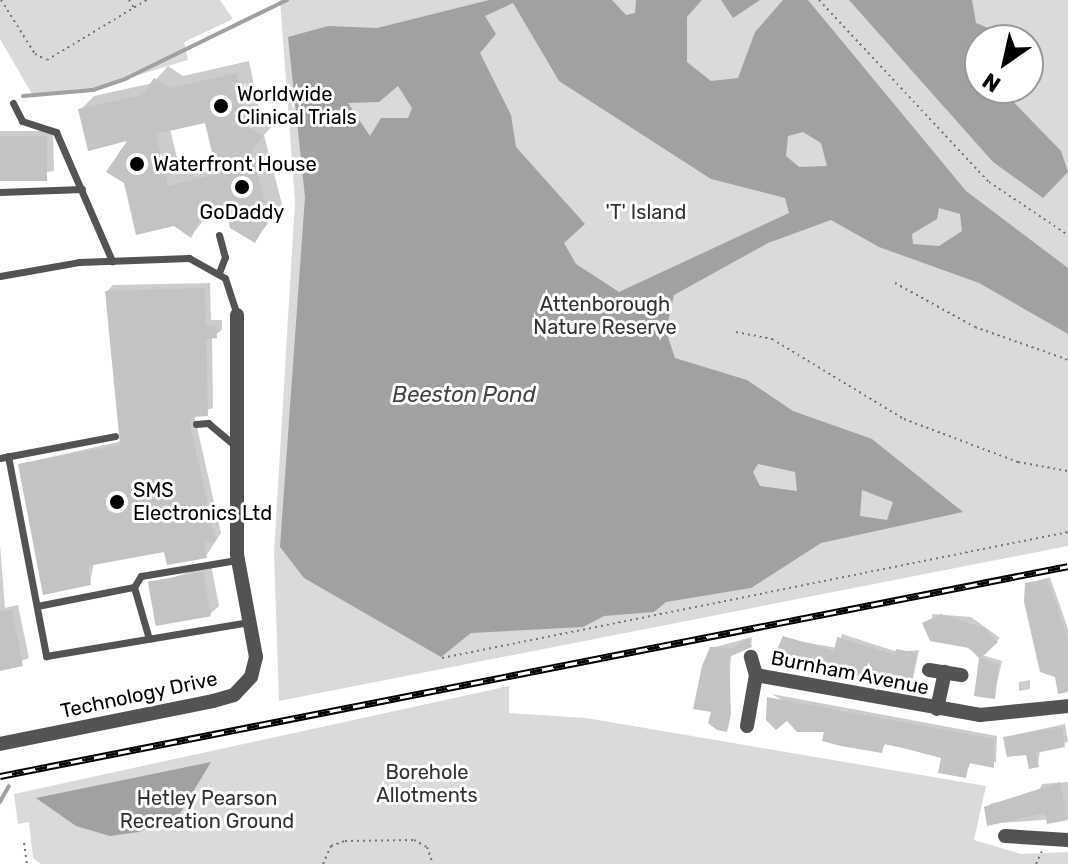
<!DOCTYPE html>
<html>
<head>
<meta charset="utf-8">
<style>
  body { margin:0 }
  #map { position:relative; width:1068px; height:864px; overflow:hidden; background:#fff; font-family:Rubik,sans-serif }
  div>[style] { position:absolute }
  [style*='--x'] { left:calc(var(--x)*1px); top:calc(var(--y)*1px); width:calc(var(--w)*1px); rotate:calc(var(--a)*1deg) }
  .green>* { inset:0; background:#dadada }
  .water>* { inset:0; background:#a1a1a1 }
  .shadow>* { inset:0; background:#0003 }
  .stream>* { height:4px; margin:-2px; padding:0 2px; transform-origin:2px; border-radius:2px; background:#a1a1a1 }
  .building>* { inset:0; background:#c3c3c3; transform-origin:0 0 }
  .path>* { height:2px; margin-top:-1px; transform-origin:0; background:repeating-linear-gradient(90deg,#757575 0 2px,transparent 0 6px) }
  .service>* { height:7px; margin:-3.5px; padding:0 3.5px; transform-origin:3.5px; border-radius:3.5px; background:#535353 }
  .minor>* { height:14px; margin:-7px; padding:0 7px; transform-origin:7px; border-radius:7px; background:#535353 }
  .rail>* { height:7px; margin-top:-3.5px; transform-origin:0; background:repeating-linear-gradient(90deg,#fff 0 12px,#000 0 24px); box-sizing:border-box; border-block:2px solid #000 }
  .dots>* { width:22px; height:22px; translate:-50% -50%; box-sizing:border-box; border:4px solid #fff; border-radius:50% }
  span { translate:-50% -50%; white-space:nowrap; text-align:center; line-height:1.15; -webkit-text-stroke:6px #fff; paint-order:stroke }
  .poi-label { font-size:20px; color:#000 }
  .left { translate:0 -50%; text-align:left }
  .park-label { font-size:20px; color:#313131 }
  .street-label { font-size:20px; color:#000 }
  .water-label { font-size:22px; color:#424242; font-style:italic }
  .north { position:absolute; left:964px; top:24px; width:80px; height:80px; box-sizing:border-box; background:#fff; border:2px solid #999; border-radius:50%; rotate:214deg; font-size:22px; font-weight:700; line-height:32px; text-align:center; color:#000 }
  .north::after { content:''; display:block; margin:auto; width:28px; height:36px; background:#000; clip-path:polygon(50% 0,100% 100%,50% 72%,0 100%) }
</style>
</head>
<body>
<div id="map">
  <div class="green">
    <div style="clip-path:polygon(0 0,220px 0,233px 19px,184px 42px,188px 60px,92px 89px,32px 94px,0 39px)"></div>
    <div style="clip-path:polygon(evenodd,280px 0,1068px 0,1068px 546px,279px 701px,274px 553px,295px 201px,280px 0,980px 40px,1028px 40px,1028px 88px,980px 88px,980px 40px)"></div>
    <div style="clip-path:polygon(509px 686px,509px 713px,586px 718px,986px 786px,974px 840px,1021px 854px,1068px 852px,1068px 864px,41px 864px,33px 858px,29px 822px,18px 824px,14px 794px)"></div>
  </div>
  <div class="water">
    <div style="clip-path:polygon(evenodd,489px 0,612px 0,626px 15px,635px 13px,636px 0,702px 0,687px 17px,687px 62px,711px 81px,738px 78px,755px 32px,783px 0,808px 0,966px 191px,1068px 268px,1068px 334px,979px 283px,879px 247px,831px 220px,768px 243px,674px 295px,666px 331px,675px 358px,747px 380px,793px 411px,872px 439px,963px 512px,821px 543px,751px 588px,666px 602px,654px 612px,604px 616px,583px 627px,471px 633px,441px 657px,304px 578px,280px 547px,305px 197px,288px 37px,328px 26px,377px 28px,489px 0,513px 3px,559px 81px,711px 179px,785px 198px,789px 213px,619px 292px,576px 264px,564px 243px,585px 224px,516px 147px,511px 115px,480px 53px,496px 34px,485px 16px,513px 3px,489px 0,398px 86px,412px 108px,408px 118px,381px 118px,370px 136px,348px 103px,379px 102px,398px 86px,489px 0,803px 132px,821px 143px,827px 166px,799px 167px,786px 156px,788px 136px,803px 132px,489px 0,939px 208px,960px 214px,962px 231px,939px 246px,913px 244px,912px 234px,937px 219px,939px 208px,489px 0,758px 464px,795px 472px,797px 491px,760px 486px,753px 472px,758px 464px,489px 0,862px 490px,893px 502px,887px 520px,860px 516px,862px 490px)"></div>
    <div style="clip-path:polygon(721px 0,760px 0,733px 18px)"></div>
    <div style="clip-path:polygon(849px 0,972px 0,976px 23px,1013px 38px,980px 40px,980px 88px,1000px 88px,1061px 151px,1068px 172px,1043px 198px,993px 162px)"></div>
    <div style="clip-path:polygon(211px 762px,178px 817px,139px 832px,110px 836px,76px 826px,36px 798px)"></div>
  </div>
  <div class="shadow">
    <div style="clip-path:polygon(evenodd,249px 61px,260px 114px,275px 123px,264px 135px,282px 204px,255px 241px,228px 210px,206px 217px,191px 236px,132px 138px,81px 109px,94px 96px,153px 83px,168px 66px,183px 76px,249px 61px,206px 120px,217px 165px,181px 174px,170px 129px,206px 120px)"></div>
    <div style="clip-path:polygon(0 131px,53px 131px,54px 171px,0 179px)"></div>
    <div style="clip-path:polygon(210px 283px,211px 320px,222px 320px,222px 330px,212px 337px,213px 408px,194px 414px,221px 533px,206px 556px,166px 549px,94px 563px,90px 583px,20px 464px,122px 441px,107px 291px,113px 285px)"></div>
    <div style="clip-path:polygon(0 545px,5px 608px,18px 605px,29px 658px,0 669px)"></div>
    <div style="clip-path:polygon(211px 565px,219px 606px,210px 614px,150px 585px)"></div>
    <div style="clip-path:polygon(1050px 577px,1068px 629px,1068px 690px,1027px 584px)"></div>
    <div style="clip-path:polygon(932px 614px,971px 617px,1000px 638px,982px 655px,1002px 661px,994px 696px,976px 694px,982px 657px,952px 638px,932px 638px)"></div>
    <div style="clip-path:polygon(842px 634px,898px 652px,919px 650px,913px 679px,775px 657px,782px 638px,837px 648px)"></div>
    <div style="clip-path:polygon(752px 637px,751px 646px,731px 654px,727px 730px,713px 710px,712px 648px)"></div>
    <div style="clip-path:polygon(1030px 680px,1030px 689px,1019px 691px,1019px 682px)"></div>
    <div style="clip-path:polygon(772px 694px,997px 736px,996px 762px,971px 761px,965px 776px,943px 757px,886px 742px,882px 750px,827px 729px)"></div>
    <div style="clip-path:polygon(1065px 724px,1068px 742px,1040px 750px,1038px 765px,1005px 737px)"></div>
    <div style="clip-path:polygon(1068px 782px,1068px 818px,988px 824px,990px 804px,1039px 791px,1042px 784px)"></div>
  </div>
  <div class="stream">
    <div style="--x:23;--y:96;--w:70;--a:-4.9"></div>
    <div style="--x:93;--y:90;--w:36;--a:-19"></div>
    <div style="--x:127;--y:78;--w:178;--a:-26"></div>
    <div style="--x:0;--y:802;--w:18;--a:-61"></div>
  </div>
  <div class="building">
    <div style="clip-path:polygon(evenodd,237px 73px,247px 127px,264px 136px,252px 150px,269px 218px,255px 243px,230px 228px,227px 213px,200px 220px,191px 238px,174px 226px,136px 235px,124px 183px,106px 172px,127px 141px,88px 151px,78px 109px,142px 95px,154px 78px,170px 88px,237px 73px,205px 123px,217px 174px,168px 186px,156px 134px,205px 123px)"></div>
    <div style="left:0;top:136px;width:47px;height:45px"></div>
    <div style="clip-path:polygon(205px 288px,206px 326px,216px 325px,217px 338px,206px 339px,208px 416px,192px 417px,190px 424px,216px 541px,204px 543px,207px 558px,167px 565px,164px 552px,88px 566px,91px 585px,43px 595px,18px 464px,120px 445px,105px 291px)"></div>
    <div style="left:203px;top:572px;width:45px;height:56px;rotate:80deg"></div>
    <div style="clip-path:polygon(1047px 579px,1068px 638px,1068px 692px,1058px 694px,1055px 677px,1040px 672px,1024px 602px,1025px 583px)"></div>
    <div style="clip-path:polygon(12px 610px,23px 666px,0 671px,0 612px)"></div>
    <div style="clip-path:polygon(941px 614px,984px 628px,998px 642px,981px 658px,999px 664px,995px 699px,974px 696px,979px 658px,969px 648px,930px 641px,922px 623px)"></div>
    <div style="clip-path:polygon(783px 636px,834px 651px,837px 637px,895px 655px,896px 649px,917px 653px,910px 685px,872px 672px,870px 678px,773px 659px)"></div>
    <div style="clip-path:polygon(749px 638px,752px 647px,729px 657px,731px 714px,727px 732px,717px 730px,708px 723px,711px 712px,693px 709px,702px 666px,710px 647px,732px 648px)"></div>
    <div style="clip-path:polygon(767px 697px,994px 739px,994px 768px,969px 763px,966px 778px,938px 773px,941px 758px,903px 748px,884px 744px,882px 753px,841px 746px,822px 741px,824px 732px,797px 732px,787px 721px,776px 730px,766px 720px)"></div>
    <div style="clip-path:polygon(1062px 727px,1065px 747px,1036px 753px,1039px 767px,1029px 769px,1026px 755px,1007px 757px,1003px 737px)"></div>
    <div style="clip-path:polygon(1060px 782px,1068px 820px,1047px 824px,1045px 813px,987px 826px,984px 807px)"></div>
  </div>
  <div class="path">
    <div style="--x:1;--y:0;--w:64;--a:57.8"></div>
    <div style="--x:35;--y:54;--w:13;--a:27"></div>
    <div style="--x:47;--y:60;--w:117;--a:-31"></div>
    <div style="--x:129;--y:0;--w:9;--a:58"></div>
    <div style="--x:819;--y:0;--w:249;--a:47"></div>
    <div style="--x:989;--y:182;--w:95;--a:33.9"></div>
    <div style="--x:895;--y:283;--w:91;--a:28.8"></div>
    <div style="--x:975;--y:327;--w:99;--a:19.5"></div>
    <div style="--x:736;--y:332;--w:37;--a:11"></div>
    <div style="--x:772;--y:339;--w:154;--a:31.2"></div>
    <div style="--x:904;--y:419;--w:122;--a:20.7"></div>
    <div style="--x:1018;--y:462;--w:51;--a:10.2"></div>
    <div style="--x:442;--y:658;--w:639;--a:-11.38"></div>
    <div style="--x:24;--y:843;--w:21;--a:82"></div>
    <div style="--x:323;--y:864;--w:20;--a:-66"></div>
    <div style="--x:331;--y:846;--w:15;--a:-20"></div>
    <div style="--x:345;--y:841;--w:69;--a:-0.8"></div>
    <div style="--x:414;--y:840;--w:15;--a:28"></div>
    <div style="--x:427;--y:847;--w:18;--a:71"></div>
    <div style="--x:1036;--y:864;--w:14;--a:-65"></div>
  </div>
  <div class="service">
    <div style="--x:13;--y:103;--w:20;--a:63"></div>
    <div style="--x:22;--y:121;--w:36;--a:18"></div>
    <div style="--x:56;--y:132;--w:141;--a:66.5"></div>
    <div style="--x:0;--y:192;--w:82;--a:-2.1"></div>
    <div style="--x:219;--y:235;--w:23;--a:75"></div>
    <div style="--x:225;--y:257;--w:17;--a:111"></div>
    <div style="--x:0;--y:276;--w:80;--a:-10"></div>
    <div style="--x:79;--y:262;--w:110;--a:-2.1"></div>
    <div style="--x:189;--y:258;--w:41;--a:29.1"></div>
    <div style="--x:225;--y:278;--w:39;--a:72"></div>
    <div style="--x:196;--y:424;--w:12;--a:-5"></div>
    <div style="--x:208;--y:423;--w:35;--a:40"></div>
    <div style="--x:8;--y:456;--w:204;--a:79.2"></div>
    <div style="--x:46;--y:656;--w:206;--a:-9.5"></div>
    <div style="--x:0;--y:458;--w:117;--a:-10.8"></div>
    <div style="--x:134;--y:587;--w:13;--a:-58"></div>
    <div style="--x:141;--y:576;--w:97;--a:-9.5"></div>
    <div style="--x:37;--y:606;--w:99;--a:-11.1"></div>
    <div style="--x:134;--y:587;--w:54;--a:73.9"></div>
  </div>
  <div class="minor">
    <div style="--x:929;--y:670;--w:33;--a:9"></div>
    <div style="--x:756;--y:675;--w:228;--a:10.1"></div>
    <div style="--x:980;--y:715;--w:88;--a:-5.8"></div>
    <div style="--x:937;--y:709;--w:38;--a:-78"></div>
    <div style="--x:747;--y:726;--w:52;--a:-80"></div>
    <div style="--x:756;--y:675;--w:19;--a:-106"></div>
    <div style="--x:0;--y:744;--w:217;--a:-11.4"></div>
    <div style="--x:213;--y:701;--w:22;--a:-16"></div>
    <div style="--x:234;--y:695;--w:25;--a:-47"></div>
    <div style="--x:251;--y:677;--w:21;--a:-76"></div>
    <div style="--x:256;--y:657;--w:105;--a:-100.5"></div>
    <div style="--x:237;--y:554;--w:239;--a:-90"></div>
    <div style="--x:1005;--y:836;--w:63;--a:3.6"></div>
  </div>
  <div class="rail">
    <div style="--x:0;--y:776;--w:1088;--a:-11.12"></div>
  </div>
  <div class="dots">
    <div style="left:221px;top:106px;background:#000"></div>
    <div style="left:137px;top:164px;background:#000"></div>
    <div style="left:242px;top:187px;background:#000"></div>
    <div style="left:117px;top:502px;background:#000"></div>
  </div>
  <div class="poi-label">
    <span class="left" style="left:237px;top:106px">Worldwide<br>Clinical Trials</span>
    <span class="left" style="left:153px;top:164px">Waterfront House</span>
    <span style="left:242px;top:212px">GoDaddy</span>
    <span class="left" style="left:133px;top:502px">SMS<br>Electronics Ltd</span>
  </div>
  <div class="park-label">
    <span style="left:646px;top:212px">'T' Island</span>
    <span style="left:605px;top:316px">Attenborough<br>Nature Reserve</span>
    <span style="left:427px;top:784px">Borehole<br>Allotments</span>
    <span style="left:207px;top:810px">Hetley Pearson<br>Recreation Ground</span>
  </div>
  <div class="street-label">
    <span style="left:850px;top:673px;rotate:11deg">Burnham Avenue</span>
    <span style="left:139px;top:695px;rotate:-12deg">Technology Drive</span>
  </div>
  <div class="water-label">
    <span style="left:464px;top:395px">Beeston Pond</span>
  </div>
  <div class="north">N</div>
</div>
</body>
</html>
